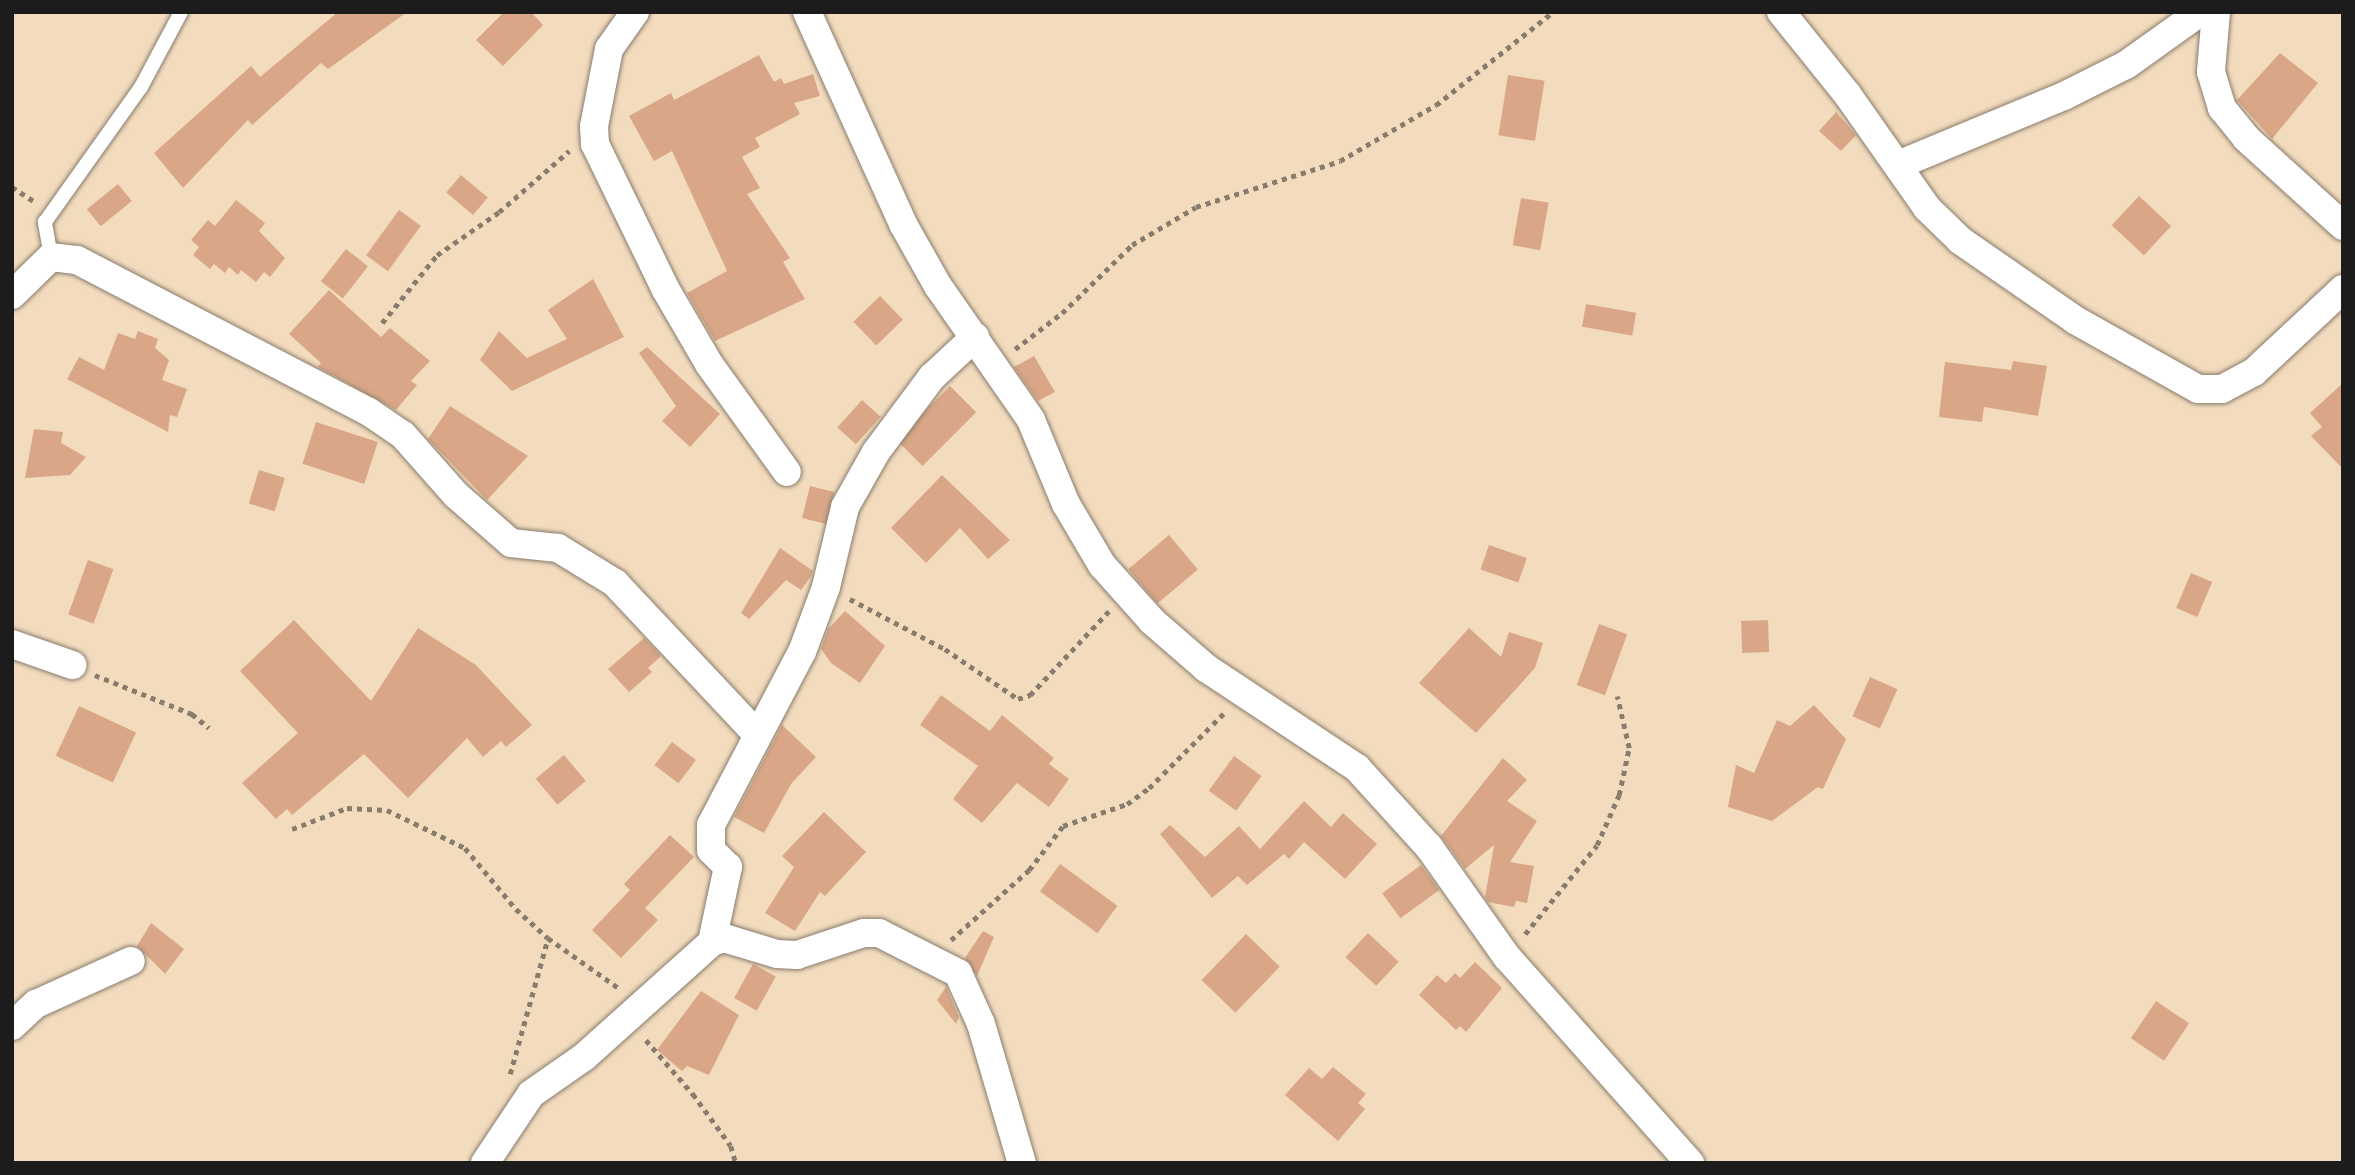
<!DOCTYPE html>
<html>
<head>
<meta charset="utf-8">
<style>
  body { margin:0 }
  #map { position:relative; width:2355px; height:1175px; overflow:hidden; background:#f3dcbe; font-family:"Libre Bodoni",serif }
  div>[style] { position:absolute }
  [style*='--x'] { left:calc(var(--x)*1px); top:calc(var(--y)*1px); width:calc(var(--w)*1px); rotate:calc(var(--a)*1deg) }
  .building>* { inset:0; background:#d9a787; transform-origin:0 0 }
  .path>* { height:4.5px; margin-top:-2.25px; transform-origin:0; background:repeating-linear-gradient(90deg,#887c6d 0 5px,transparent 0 10px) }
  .roads { filter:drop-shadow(0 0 2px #887c6d) drop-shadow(0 0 2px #887c6d) }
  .lane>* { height:14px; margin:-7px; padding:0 7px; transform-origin:7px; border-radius:7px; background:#fff }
  .street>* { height:28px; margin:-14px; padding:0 14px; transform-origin:14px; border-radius:14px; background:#fff }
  span { translate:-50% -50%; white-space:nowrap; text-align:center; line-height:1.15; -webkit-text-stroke:5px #fdfcf7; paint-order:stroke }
  .frame { position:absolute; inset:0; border:14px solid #1c1c1c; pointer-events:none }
</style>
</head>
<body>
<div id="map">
  <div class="building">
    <div style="clip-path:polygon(338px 12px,407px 12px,328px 69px,321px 63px,252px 125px,248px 120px,183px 188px,154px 153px,251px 66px,260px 77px)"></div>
    <div style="clip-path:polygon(504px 12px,531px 12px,543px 25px,503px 66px,476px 40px)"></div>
    <div style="clip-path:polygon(2280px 53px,2318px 83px,2272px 139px,2237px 100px)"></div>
    <div style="clip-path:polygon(759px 55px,774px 82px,781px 78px,784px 84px,813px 74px,820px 96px,794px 103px,800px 114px,755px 138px,760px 147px,742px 157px,760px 188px,747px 194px,790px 258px,783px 262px,805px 299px,715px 341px,687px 293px,727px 271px,672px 151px,654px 161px,629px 116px,671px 93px,674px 100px)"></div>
    <div style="left:1508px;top:75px;width:37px;height:61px;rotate:9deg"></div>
    <div style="clip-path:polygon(1836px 112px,1856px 135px,1841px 151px,1819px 131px)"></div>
    <div style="left:461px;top:175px;width:35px;height:23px;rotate:40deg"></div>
    <div style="left:118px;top:184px;width:22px;height:40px;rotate:51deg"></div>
    <div style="left:2139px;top:196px;width:44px;height:40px;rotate:43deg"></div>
    <div style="left:1521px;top:198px;width:28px;height:48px;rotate:10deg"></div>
    <div style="clip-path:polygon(236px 200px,265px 223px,259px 231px,285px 258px,270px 277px,264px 272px,256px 282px,241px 270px,238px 275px,229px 267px,225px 273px,214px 264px,210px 269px,193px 255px,199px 247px,191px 240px,208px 220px,215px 226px)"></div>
    <div style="left:399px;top:210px;width:27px;height:56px;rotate:36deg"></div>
    <div style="left:346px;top:249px;width:28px;height:41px;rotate:38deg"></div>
    <div style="clip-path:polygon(593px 279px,624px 337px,512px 391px,480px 360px,499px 331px,527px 358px,567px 339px,548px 310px)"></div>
    <div style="clip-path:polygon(329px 290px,381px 337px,390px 328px,430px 361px,411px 381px,417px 385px,396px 410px,318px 367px,321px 363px,289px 334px)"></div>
    <div style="left:880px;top:296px;width:33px;height:37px;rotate:46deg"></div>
    <div style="left:1586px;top:304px;width:51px;height:23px;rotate:10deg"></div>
    <div style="clip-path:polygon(138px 331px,158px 339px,155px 348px,169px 360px,162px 380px,187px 389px,177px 417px,170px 415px,168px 432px,67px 379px,79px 357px,104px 370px,118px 333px,135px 339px)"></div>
    <div style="clip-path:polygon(647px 347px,720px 414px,690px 447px,662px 421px,676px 406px,639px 353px)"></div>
    <div style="clip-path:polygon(1034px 356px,1055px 392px,1038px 401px,1014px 367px)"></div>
    <div style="clip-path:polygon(2013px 361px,2047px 366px,2038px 416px,1984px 407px,1982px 422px,1939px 417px,1945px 362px,2011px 370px)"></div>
    <div style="clip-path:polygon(2343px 383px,2343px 469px,2311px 436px,2322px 427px,2310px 413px)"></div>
    <div style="left:950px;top:386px;width:37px;height:76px;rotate:45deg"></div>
    <div style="left:862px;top:400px;width:25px;height:37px;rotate:42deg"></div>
    <div style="clip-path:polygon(450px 406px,528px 456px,487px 500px,428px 439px)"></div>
    <div style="left:316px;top:422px;width:65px;height:44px;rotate:18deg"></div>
    <div style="clip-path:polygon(34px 429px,63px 432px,61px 443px,86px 457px,70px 475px,25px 478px)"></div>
    <div style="left:259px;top:470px;width:27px;height:35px;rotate:17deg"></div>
    <div style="clip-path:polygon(942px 475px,1010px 540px,988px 559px,960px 528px,926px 563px,891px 528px)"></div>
    <div style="left:810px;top:486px;width:25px;height:33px;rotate:14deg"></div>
    <div style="left:1169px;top:535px;width:45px;height:53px;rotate:50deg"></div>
    <div style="left:1489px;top:545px;width:40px;height:26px;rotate:19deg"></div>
    <div style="clip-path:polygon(780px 548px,813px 571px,811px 576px,801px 590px,786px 580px,749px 619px,741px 613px)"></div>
    <div style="left:88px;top:560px;width:27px;height:58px;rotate:20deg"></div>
    <div style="left:2191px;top:573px;width:23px;height:38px;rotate:23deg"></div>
    <div style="clip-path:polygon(845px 611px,885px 646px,860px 683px,831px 663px,821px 649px,828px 629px)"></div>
    <div style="clip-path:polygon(294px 620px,371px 701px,418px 628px,476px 665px,532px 725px,506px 747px,501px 741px,483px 757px,467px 738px,408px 798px,364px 754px,292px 815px,287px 809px,276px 819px,242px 783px,298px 733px,240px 671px)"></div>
    <div style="left:1768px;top:620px;width:32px;height:27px;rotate:88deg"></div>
    <div style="left:1599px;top:624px;width:30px;height:65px;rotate:20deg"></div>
    <div style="clip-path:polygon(1469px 628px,1501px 657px,1509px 632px,1543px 643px,1535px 668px,1476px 733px,1419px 683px)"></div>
    <div style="clip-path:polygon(644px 638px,661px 656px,648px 668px,652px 672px,629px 692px,608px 669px)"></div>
    <div style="left:1870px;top:677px;width:30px;height:43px;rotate:24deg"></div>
    <div style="clip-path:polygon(941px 695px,990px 731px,1002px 715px,1054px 758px,1049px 764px,1069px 779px,1049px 807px,1017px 783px,982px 823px,953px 799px,978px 766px,920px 725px)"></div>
    <div style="clip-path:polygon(1814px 705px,1846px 739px,1823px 789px,1818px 787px,1772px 821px,1728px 807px,1736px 765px,1754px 773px,1777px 720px,1790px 726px)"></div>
    <div style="left:79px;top:706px;width:63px;height:55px;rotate:25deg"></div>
    <div style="clip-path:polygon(782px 725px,816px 757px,791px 784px,764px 833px,734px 817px)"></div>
    <div style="left:672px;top:742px;width:30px;height:29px;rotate:37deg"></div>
    <div style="left:564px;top:755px;width:34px;height:37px;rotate:50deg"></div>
    <div style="left:1234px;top:756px;width:34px;height:43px;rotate:36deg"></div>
    <div style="clip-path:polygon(1503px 758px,1527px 780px,1507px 801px,1537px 821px,1510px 862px,1534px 866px,1527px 903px,1516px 901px,1514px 907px,1488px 902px,1485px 897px,1494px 845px,1465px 869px,1441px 836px)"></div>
    <div style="clip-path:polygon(1304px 801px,1331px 827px,1343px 813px,1377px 844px,1345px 879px,1304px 842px,1289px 859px,1284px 854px,1247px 885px,1238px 876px,1212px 898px,1160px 834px,1170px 825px,1205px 857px,1239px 826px,1260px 849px)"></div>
    <div style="clip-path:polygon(824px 812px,866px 852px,825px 896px,820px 892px,795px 931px,765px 913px,794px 867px,782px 856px)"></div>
    <div style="clip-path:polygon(670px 835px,694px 857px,645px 908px,658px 920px,621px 958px,592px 930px,630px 890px,624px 884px)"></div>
    <div style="left:1060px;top:864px;width:71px;height:34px;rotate:36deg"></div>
    <div style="left:1421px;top:865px;width:31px;height:48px;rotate:54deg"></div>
    <div style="clip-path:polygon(151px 923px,184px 949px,165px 974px,137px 946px)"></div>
    <div style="clip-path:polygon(983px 931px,994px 937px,977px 976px,965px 958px)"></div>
    <div style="left:1368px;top:933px;width:42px;height:33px;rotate:43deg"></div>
    <div style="left:1246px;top:934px;width:47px;height:64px;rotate:44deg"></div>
    <div style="clip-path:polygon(1475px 962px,1502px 988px,1466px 1032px,1460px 1026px,1456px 1030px,1419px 995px,1437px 975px,1446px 983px,1455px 973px,1460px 978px)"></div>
    <div style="left:753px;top:964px;width:26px;height:39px;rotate:29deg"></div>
    <div style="clip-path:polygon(946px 987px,959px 1017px,956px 1024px,937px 1000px)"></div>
    <div style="clip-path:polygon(701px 991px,739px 1015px,709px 1075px,687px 1066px,682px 1071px,657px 1050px)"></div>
    <div style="left:2156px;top:1001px;width:40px;height:45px;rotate:34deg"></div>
    <div style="clip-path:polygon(1333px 1067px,1366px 1094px,1358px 1103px,1365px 1109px,1338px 1141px,1285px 1095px,1309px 1068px,1322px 1079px)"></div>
  </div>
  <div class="path">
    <div style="--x:12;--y:187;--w:27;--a:33"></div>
    <div style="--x:382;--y:323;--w:87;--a:-51"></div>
    <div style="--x:437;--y:255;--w:75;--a:-34.7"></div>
    <div style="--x:499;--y:212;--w:93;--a:-41.1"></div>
    <div style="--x:1015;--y:349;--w:59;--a:-37.5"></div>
    <div style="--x:1062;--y:313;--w:98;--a:-44.2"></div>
    <div style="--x:1132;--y:245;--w:74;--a:-30.7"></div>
    <div style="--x:1196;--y:207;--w:151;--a:-17.7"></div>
    <div style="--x:1340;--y:161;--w:111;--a:-30.3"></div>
    <div style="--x:1436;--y:105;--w:149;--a:-38.5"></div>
    <div style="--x:850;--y:599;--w:107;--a:27.8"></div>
    <div style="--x:945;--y:649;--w:88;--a:34.4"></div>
    <div style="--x:1018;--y:699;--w:13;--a:-18"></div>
    <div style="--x:1030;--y:695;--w:115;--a:-46.8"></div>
    <div style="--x:95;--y:675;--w:105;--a:21.9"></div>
    <div style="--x:192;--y:714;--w:22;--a:39"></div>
    <div style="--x:292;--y:829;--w:59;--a:-20.9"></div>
    <div style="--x:347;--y:808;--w:40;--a:2.9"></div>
    <div style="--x:387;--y:810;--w:87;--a:26"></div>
    <div style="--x:465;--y:848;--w:80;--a:50.1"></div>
    <div style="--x:516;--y:909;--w:43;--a:42.2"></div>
    <div style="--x:548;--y:938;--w:88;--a:35.3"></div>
    <div style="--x:1525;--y:934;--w:114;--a:-51"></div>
    <div style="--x:1597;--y:845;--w:55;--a:-66.3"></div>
    <div style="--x:1619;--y:795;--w:48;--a:-78"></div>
    <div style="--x:1629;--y:748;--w:53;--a:-103"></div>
    <div style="--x:951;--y:940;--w:105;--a:-41.9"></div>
    <div style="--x:1029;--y:870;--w:56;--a:-52.3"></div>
    <div style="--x:1063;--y:826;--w:68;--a:-19"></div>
    <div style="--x:1127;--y:804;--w:27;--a:-36"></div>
    <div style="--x:1149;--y:788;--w:106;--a:-45"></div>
    <div style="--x:646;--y:1040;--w:72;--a:49"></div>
    <div style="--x:693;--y:1094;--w:64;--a:53.8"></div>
    <div style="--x:731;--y:1146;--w:18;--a:74"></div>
    <div style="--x:510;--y:1074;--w:141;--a:-74.4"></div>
  </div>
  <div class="roads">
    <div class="lane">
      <div style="--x:51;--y:257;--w:36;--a:-100"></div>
      <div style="--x:45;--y:222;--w:166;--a:-54.6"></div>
      <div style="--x:141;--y:87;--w:85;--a:-61.9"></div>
    </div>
    <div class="street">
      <div style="--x:635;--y:12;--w:45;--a:125.1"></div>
      <div style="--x:609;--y:49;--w:78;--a:101"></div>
      <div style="--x:594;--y:126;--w:18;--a:87"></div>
      <div style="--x:595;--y:144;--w:162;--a:64.1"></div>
      <div style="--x:666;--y:290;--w:86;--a:59.8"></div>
      <div style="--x:709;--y:364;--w:133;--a:54.2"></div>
      <div style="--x:807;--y:12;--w:233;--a:65.6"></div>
      <div style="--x:903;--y:224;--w:71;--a:60.6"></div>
      <div style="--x:938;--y:286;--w:163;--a:55.2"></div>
      <div style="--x:1031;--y:420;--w:91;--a:67.4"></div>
      <div style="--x:1066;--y:504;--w:71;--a:59.5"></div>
      <div style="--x:1102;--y:565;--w:75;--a:48.2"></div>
      <div style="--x:1152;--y:621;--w:72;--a:41"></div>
      <div style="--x:1206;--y:668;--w:181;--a:33.5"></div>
      <div style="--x:1357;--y:768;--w:107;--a:47.7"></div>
      <div style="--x:1429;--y:847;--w:135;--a:54.7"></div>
      <div style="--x:1507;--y:957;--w:276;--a:48.4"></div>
      <div style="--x:1781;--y:12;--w:105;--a:51.2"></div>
      <div style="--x:1847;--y:94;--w:139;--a:54.9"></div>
      <div style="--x:1927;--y:208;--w:47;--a:44.1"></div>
      <div style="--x:1961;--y:241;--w:139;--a:34.7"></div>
      <div style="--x:2075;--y:320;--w:141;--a:29.3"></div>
      <div style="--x:2198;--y:389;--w:24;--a:0"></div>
      <div style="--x:2222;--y:389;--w:36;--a:-28"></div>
      <div style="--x:2254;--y:372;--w:122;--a:-43"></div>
      <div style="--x:2216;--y:12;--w:60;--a:94.8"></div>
      <div style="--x:2211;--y:72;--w:38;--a:73"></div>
      <div style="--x:2222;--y:108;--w:38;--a:51"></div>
      <div style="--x:2246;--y:138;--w:131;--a:42.2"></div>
      <div style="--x:1898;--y:165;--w:180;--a:-22.6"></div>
      <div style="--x:2064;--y:96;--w:69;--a:-26.6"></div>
      <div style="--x:2126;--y:65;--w:91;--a:-35.6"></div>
      <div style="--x:12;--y:295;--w:54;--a:-44.3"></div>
      <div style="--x:51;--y:257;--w:26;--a:7"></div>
      <div style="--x:77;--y:260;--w:329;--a:27.5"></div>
      <div style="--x:369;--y:412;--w:41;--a:34.1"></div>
      <div style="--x:403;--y:435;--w:80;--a:48.5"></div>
      <div style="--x:456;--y:495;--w:73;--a:41.1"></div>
      <div style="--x:511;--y:543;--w:47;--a:6.1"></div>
      <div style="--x:558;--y:548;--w:67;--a:31.6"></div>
      <div style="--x:615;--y:583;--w:207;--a:46.8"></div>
      <div style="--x:12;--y:644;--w:64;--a:19.3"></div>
      <div style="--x:712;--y:942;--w:77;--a:-78"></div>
      <div style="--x:728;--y:867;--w:24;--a:-135"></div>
      <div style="--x:711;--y:850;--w:25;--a:-90"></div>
      <div style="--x:711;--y:825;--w:195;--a:-62.3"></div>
      <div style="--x:802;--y:652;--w:69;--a:-69.7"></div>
      <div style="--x:826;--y:587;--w:82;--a:-76.6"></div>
      <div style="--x:845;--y:507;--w:63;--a:-60.6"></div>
      <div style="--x:876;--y:452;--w:94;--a:-53.3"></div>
      <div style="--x:932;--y:377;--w:59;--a:-42.9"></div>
      <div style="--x:12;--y:1026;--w:33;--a:-43"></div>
      <div style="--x:36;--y:1004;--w:104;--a:-24.4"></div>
      <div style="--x:485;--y:1163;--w:83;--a:-56.3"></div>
      <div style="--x:531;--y:1094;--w:65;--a:-34.9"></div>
      <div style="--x:584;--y:1057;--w:172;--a:-41.9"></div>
      <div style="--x:712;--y:942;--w:13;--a:-18"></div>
      <div style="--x:724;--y:938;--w:55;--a:16.8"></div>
      <div style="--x:777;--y:954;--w:20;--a:3"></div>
      <div style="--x:797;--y:955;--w:71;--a:-18.2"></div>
      <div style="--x:864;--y:933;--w:15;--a:0"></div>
      <div style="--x:879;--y:933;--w:89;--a:26.9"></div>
      <div style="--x:958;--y:973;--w:56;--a:65.7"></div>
      <div style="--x:981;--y:1024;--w:145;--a:73.6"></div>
    </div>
  </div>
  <div class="frame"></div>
</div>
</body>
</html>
